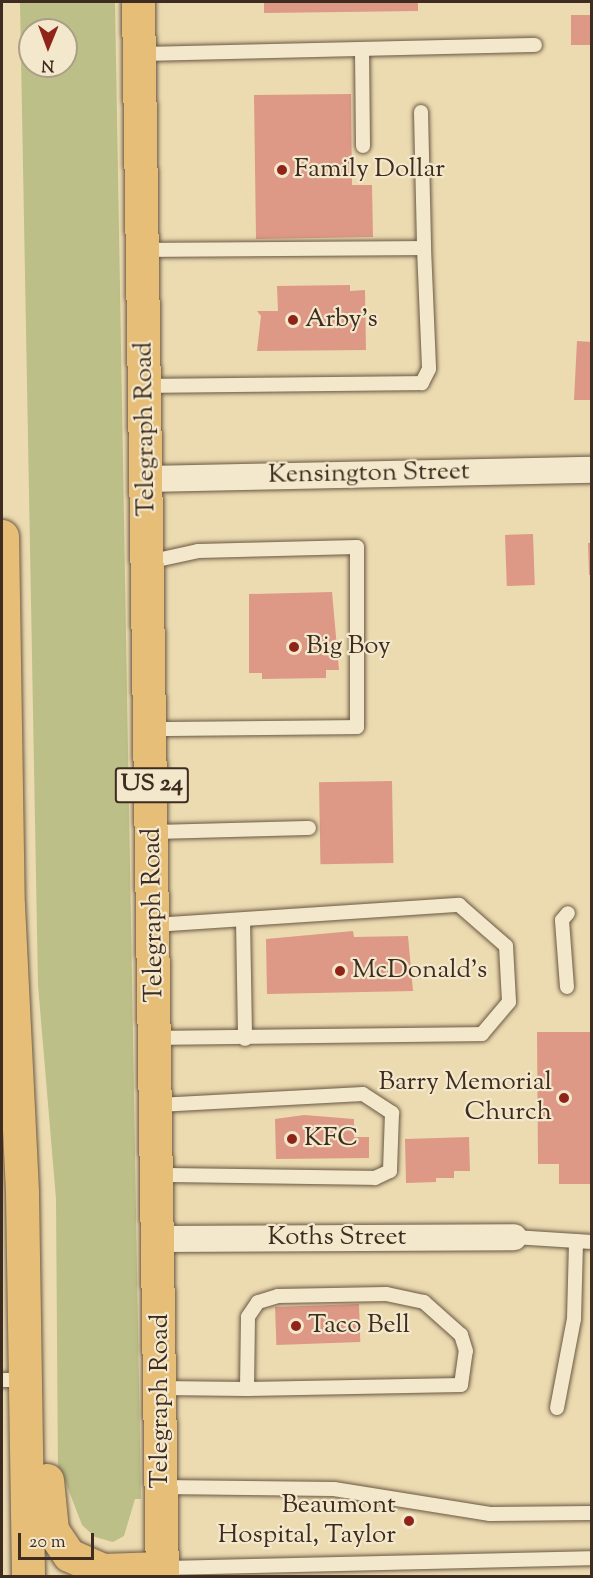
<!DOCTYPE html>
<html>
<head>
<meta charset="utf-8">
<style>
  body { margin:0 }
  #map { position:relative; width:593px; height:1578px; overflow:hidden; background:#ecdbb0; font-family:"Sorts Mill Goudy",serif }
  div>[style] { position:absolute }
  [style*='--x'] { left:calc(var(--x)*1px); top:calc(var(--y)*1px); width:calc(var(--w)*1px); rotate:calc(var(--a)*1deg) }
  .green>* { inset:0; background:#bcbf88 }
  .building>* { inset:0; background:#dd9886; transform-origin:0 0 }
  .roads { filter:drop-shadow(0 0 2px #6a5844) drop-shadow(0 0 2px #6a5844) }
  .lane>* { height:14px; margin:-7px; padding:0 7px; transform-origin:7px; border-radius:7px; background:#f3e8cc }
  .street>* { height:26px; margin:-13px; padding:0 13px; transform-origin:13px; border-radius:13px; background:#f3e8cc }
  .primary>* { height:33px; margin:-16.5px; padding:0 16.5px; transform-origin:16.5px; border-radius:16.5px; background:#e6be78 }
  .dots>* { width:16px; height:16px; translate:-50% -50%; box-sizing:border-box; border:3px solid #f3e8cc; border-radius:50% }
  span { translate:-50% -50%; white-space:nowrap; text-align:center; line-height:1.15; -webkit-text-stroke:4.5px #f3e8cc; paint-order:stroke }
  .shield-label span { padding:2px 4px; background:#f3e8cc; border:2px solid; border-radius:4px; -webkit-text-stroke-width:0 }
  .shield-label { font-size:24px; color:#3f2c20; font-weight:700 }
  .poi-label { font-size:26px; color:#3f2c20 }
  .left { translate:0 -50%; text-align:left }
  .right { translate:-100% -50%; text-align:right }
  .street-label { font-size:26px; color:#3f2c20 }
  .frame { position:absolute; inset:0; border:3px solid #3f2c20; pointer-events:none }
  .north { position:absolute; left:18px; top:18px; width:60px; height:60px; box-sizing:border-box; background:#f3e8cc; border:2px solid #ab9d87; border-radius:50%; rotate:181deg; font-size:16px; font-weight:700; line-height:24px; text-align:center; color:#3f2c20 }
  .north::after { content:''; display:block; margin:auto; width:21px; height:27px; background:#8f2418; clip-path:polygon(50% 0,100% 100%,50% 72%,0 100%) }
  .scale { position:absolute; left:18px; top:1533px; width:76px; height:27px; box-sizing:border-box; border:3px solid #3f2c20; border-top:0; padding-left:8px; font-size:18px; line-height:21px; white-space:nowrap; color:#3f2c20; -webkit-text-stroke:4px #f3e8cc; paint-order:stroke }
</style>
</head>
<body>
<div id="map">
  <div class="green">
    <div style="clip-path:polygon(evenodd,20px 2px,115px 2px,141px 1499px,135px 1499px,124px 1536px,113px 1542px,95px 1537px,82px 1525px,64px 1478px,58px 1477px,56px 1199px,38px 985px,20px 2px,30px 30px,66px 30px,66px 66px,30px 66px,30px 30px)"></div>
  </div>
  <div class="building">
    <div style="clip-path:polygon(264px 2px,418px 2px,418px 11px,264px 13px)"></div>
    <div style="left:571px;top:15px;width:21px;height:30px"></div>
    <div style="clip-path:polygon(351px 94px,352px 185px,372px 185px,373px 237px,256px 239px,254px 95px)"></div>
    <div style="clip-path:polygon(350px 285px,350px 291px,365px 290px,366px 350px,257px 351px,261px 316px,257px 311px,278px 311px,277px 286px)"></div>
    <div style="clip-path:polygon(577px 341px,592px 342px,592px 400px,574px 400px)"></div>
    <div style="left:533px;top:534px;width:51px;height:28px;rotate:88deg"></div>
    <div style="clip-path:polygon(588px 543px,592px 543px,592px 575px,589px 575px)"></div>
    <div style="clip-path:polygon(332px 592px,339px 670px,326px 670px,326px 678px,262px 679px,262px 673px,249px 673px,249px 594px)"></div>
    <div style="left:392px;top:781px;width:82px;height:73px;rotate:89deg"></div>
    <div style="clip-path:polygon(353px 931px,354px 937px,408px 936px,413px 991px,267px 994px,266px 939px)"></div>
    <div style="clip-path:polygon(537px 1032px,592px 1032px,592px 1184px,559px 1184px,559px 1164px,538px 1164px)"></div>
    <div style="clip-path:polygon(304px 1115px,354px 1119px,354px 1137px,369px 1137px,369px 1158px,276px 1159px,275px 1119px)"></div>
    <div style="clip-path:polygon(469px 1137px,470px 1171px,454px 1171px,454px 1178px,436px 1178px,436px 1182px,406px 1183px,405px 1139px)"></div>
    <div style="left:359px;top:1304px;width:38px;height:84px;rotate:88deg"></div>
  </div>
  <div class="roads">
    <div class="lane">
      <div style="--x:362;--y:49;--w:97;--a:89.4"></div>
      <div style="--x:139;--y:54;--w:396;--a:-1.3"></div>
      <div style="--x:421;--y:112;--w:136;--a:88.7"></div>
      <div style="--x:142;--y:250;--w:282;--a:-0.4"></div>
      <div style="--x:424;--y:248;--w:121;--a:87.6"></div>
      <div style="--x:429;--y:369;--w:16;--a:117"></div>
      <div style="--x:422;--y:383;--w:277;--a:179.4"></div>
      <div style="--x:148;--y:562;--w:51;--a:-12.4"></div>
      <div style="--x:198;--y:551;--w:159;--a:-1.4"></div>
      <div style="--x:357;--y:547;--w:180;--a:90"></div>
      <div style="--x:357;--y:727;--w:206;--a:179.4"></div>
      <div style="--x:153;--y:832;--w:156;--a:-1.5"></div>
      <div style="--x:243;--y:920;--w:119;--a:89"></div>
      <div style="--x:154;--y:925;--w:306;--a:-3.8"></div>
      <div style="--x:459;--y:905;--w:62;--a:41.1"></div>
      <div style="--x:506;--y:946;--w:56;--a:86.9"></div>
      <div style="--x:509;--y:1002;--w:42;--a:130.2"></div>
      <div style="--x:482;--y:1034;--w:326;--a:179.3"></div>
      <div style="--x:567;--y:987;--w:67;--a:-94.3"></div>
      <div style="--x:562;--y:920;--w:9;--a:-49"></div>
      <div style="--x:158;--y:1105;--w:205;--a:-3.1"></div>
      <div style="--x:363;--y:1094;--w:35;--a:33"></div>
      <div style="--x:392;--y:1113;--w:58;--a:92"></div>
      <div style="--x:390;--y:1171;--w:17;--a:155"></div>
      <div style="--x:375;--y:1178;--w:217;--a:-179.2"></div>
      <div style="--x:514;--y:1237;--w:78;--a:3.7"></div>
      <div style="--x:2;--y:1380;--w:23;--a:0"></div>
      <div style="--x:160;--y:1388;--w:87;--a:0.7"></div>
      <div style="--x:247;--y:1389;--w:214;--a:-1.1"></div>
      <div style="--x:461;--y:1385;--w:34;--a:-82"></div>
      <div style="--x:466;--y:1351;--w:17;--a:-107"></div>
      <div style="--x:461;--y:1335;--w:50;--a:-138.3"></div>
      <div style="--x:424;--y:1302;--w:39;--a:-168"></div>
      <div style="--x:386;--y:1294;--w:108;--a:178.9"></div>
      <div style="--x:278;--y:1296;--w:21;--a:163"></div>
      <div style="--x:258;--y:1302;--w:18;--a:124"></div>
      <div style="--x:248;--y:1317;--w:72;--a:90.8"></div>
      <div style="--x:557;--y:1408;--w:91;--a:-79.2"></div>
      <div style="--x:574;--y:1319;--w:78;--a:-88.5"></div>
      <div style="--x:161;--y:1487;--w:173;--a:0.7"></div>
      <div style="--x:334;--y:1489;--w:158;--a:9.1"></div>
      <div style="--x:490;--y:1514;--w:102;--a:-0.6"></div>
      <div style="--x:162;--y:1568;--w:430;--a:-1.3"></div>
    </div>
    <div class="street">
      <div style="--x:147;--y:479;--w:445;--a:-1.2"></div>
      <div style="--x:160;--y:1239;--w:354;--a:-0.3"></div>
    </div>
    <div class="primary">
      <div style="--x:138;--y:2;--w:1574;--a:89.13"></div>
      <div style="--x:2;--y:536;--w:369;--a:89.1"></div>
      <div style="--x:8;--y:905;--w:288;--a:87.2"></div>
      <div style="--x:22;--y:1193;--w:383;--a:89.1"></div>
      <div style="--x:47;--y:1480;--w:50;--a:84.3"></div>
      <div style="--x:52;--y:1530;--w:30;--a:56"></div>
      <div style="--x:69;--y:1555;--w:36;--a:24"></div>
      <div style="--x:102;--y:1570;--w:60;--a:-1.9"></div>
    </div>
  </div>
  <div class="dots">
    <div style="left:282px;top:170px;background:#8f2418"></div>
    <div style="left:293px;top:320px;background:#8f2418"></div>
    <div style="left:294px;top:647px;background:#8f2418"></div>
    <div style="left:340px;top:971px;background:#8f2418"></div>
    <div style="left:564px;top:1098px;background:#8f2418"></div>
    <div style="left:292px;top:1139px;background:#8f2418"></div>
    <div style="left:296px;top:1326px;background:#8f2418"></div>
    <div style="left:409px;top:1521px;background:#8f2418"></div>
  </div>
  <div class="shield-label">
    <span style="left:152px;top:785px">US 24</span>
  </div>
  <div class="poi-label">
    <span class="left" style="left:294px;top:170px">Family Dollar</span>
    <span class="left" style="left:305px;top:320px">Arby's</span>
    <span class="left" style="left:306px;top:647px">Big Boy</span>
    <span class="left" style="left:352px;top:971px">McDonald's</span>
    <span class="right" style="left:552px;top:1098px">Barry Memorial<br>Church</span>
    <span class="left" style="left:304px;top:1139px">KFC</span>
    <span class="left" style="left:308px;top:1326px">Taco Bell</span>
    <span class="right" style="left:396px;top:1521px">Beaumont<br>Hospital, Taylor</span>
  </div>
  <div class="street-label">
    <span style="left:146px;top:429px;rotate:-91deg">Telegraph Road</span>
    <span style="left:369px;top:474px;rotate:-1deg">Kensington Street</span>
    <span style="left:154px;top:915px;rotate:-91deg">Telegraph Road</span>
    <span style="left:337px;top:1238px">Koths Street</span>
    <span style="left:161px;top:1401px;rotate:-90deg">Telegraph Road</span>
  </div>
  <div class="frame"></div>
  <div class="north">N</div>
  <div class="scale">20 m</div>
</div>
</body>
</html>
